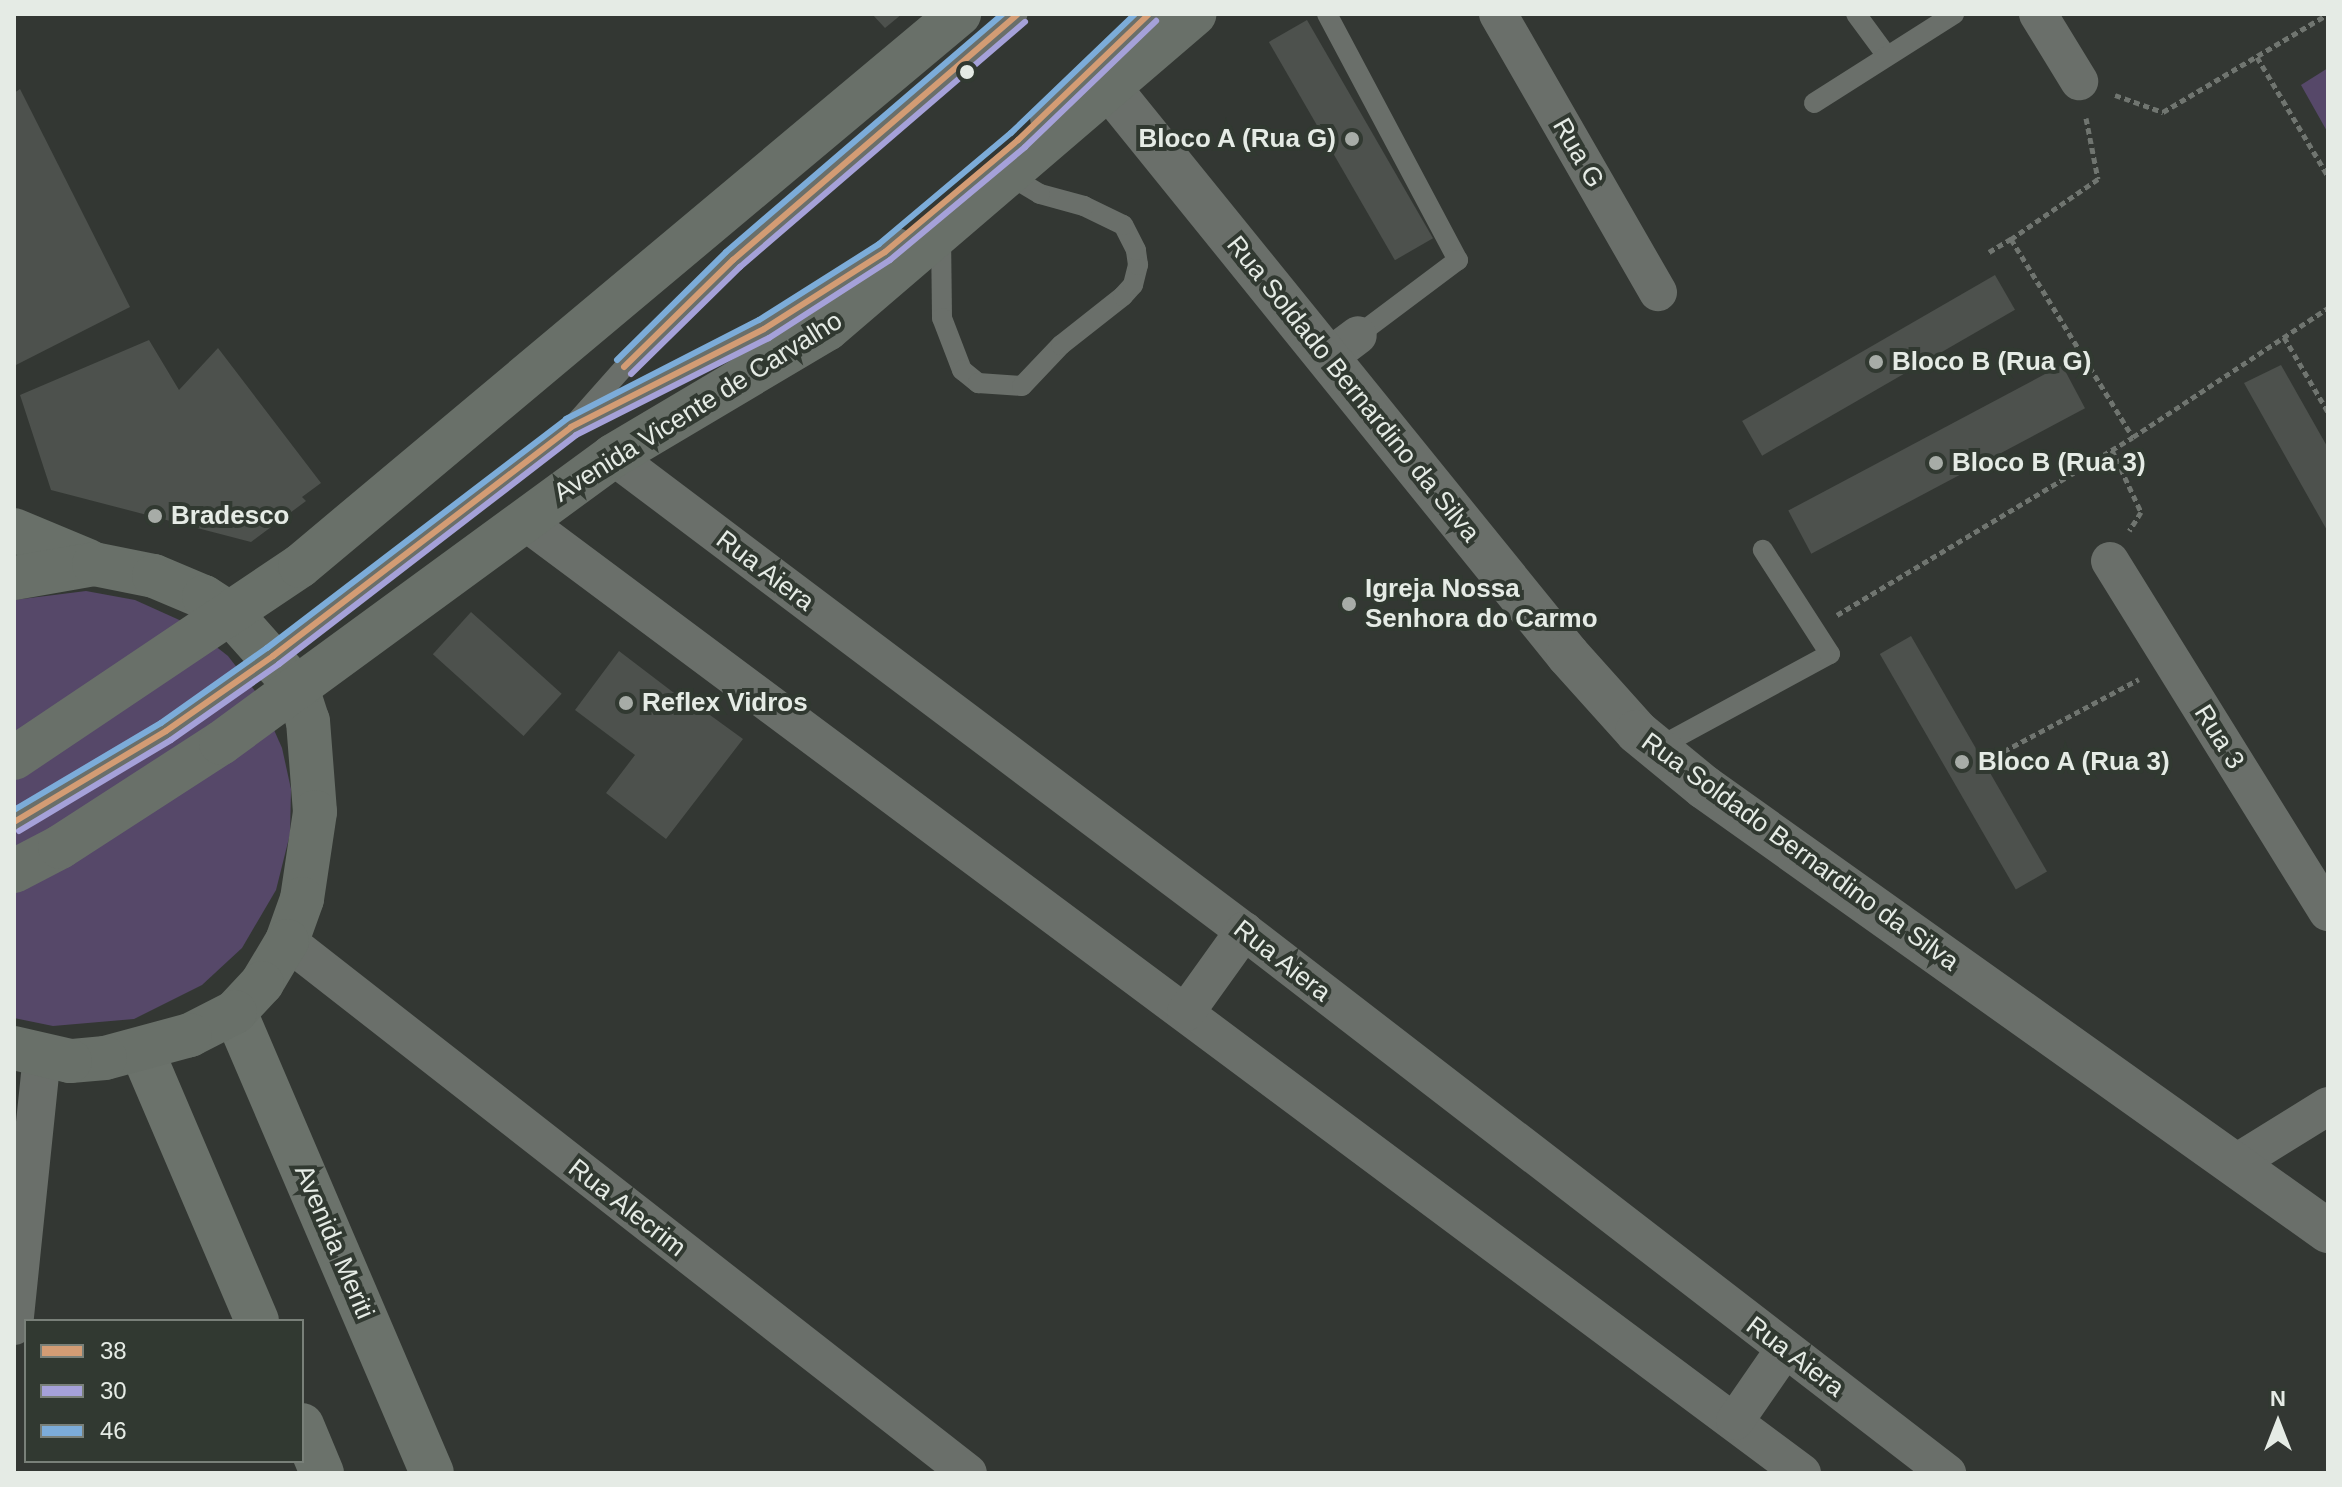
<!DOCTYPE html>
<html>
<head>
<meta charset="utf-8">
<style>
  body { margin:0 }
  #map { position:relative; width:2342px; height:1487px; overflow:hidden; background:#333733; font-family:Arial,sans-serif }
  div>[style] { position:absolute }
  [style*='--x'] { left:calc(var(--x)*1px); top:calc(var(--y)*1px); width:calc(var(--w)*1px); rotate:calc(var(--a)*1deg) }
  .green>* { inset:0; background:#564869 }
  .building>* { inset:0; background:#4d514d; transform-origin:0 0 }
  .path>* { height:5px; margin-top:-2.5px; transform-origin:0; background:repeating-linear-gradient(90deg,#707570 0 6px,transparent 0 10px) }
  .service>* { height:20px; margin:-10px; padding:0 10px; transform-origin:10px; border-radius:10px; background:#6a6f6a }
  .minor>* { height:38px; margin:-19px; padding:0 19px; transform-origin:19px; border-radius:19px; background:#6a6f6a }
  .tertiary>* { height:44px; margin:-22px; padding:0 22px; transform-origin:22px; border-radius:22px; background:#6a6f6a }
  .secondary>* { height:44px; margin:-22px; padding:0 22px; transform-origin:22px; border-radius:22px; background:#6b726b }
  .primary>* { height:44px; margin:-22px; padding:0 22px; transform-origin:22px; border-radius:22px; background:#697069 }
  .bus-1>* { height:6px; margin:-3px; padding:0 3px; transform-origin:3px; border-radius:3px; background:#d39c74 }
  .bus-2>* { height:6px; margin:-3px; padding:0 3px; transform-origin:3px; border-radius:3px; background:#a5a1d9 }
  .bus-3>* { height:6px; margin:-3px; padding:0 3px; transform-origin:3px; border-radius:3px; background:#7cacd9 }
  .dots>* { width:22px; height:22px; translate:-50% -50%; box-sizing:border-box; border:4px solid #313931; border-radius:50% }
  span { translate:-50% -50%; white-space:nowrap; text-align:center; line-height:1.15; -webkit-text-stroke:8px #313931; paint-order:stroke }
  .poi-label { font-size:26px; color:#e5ebe5; font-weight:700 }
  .right { translate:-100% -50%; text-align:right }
  .left { translate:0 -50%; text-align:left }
  .street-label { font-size:26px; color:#e5ebe5 }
  .frame { position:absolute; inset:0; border:16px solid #e5ebe5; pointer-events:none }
  .legend { position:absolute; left:24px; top:1319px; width:280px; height:144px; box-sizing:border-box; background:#313931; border:2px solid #798079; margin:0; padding:10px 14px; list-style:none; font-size:24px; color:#e5ebe5 }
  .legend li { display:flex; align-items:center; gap:16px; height:40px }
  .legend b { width:40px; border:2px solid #798079 }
  .north { position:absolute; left:2238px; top:1383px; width:80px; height:80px; -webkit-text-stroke:6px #313931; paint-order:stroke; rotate:0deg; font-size:22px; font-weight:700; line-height:32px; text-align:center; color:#e5ebe5 }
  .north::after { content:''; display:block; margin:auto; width:28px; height:36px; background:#e5ebe5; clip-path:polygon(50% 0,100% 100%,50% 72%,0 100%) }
</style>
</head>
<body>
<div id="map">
  <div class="green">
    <div style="clip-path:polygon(2328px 68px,2328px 133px,2301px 85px)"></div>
    <div style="clip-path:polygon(86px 591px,135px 600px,186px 623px,228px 656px,259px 696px,282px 748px,291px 789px,290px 834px,276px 890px,242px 948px,202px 985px,134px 1019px,53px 1026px,14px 1018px,14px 600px)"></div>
  </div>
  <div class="building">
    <div style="clip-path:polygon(872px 14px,902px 14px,885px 28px)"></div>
    <div style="left:1307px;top:20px;width:252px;height:44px;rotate:60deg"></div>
    <div style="clip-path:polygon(20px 89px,130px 307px,14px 366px,14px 93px)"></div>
    <div style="left:1995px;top:275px;width:40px;height:292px;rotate:60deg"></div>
    <div style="clip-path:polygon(149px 340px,179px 390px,218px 348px,321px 483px,302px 497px,306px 501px,251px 542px,51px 490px,20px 395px)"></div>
    <div style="left:2062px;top:365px;width:49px;height:310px;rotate:62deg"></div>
    <div style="clip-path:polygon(2281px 365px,2328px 448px,2328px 532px,2244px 383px)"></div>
    <div style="left:471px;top:612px;width:122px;height:57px;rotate:42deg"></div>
    <div style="left:1911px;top:636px;width:272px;height:36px;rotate:60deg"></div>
    <div style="clip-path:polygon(619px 651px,678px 696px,672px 706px,681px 694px,743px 739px,666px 839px,606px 793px,635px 755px,575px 710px)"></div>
  </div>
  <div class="path">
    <div style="--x:2257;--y:57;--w:139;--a:59.2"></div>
    <div style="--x:2115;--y:95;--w:51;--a:19.5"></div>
    <div style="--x:2163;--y:112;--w:192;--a:-30.7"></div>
    <div style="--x:2086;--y:118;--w:62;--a:78.9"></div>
    <div style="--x:2098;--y:179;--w:106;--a:145.4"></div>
    <div style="--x:2011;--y:239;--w:233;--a:58.4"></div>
    <div style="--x:1989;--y:252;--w:26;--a:-31"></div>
    <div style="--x:2284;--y:337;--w:87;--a:59.6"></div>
    <div style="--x:2112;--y:450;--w:68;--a:64.9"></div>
    <div style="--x:2141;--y:512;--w:22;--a:122"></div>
    <div style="--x:1837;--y:615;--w:345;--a:-31"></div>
    <div style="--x:2133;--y:437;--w:234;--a:-33.5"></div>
    <div style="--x:1995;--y:756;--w:163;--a:-28.1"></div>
  </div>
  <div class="service">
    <div style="--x:1327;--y:14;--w:279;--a:62"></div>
    <div style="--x:1458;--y:260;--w:125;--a:143.1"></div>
    <div style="--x:1856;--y:14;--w:52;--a:53.6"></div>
    <div style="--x:1814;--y:103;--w:166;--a:-32.4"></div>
    <div style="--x:1040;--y:119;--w:151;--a:-43.9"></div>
    <div style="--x:941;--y:235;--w:83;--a:89.3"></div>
    <div style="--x:942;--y:318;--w:56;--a:69"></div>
    <div style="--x:962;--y:370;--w:21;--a:39"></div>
    <div style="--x:978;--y:383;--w:44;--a:3.9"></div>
    <div style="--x:1022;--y:386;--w:57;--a:-46.4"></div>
    <div style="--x:1061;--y:345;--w:79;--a:-38.3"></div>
    <div style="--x:1123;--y:296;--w:15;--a:-48"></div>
    <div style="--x:1133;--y:285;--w:21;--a:-76"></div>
    <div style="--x:1138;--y:265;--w:15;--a:-98"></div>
    <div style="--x:1136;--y:250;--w:28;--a:-117"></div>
    <div style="--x:1123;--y:225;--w:43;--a:-154"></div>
    <div style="--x:1084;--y:206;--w:46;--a:-164.7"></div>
    <div style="--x:1040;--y:194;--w:35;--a:-149"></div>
    <div style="--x:582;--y:421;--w:204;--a:-26.8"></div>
    <div style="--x:764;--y:329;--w:164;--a:-33.3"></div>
    <div style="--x:1655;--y:749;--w:199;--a:-28.5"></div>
    <div style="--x:1830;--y:654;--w:124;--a:-122.8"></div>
    <div style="--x:14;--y:822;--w:177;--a:-30.9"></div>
    <div style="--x:166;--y:731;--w:131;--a:-35"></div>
    <div style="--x:273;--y:656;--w:376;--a:-37.5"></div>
    <div style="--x:571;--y:427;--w:120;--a:-48.4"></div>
    <div style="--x:651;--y:337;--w:112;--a:-43.2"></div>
    <div style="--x:733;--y:260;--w:376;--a:-40.8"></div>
  </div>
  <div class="minor">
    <div style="--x:1498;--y:14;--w:321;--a:60.1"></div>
    <div style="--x:2038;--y:14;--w:79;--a:58.5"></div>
    <div style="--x:1329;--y:357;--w:36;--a:-37"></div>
    <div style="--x:613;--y:456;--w:790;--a:36.97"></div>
    <div style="--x:1244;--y:931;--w:888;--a:37.63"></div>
    <div style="--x:523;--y:520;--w:1595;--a:36.69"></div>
    <div style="--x:2110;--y:561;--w:413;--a:58.2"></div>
    <div style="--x:287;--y:941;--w:864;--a:38"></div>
    <div style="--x:1186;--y:1012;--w:100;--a:-54.4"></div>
    <div style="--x:2233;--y:1165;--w:112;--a:-31.8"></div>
    <div style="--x:14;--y:1326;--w:270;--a:-84.1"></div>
    <div style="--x:1735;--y:1421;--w:86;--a:-55.4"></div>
  </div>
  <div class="tertiary">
    <div style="--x:1110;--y:89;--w:728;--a:51.02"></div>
    <div style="--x:1568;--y:655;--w:103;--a:48.1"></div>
    <div style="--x:1637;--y:732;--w:87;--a:39.4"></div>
    <div style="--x:1704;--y:787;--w:766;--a:35.43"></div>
  </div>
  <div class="secondary">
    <div style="--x:235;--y:1012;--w:501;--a:66.86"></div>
    <div style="--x:142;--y:1051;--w:293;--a:66.9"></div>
    <div style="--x:302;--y:1425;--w:52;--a:67.4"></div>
  </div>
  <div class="primary">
    <div style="--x:14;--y:530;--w:80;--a:22.7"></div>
    <div style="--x:14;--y:578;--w:81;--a:-9.9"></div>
    <div style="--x:94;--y:564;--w:61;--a:11.3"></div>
    <div style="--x:154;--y:576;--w:54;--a:22.8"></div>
    <div style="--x:204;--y:597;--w:33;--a:33"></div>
    <div style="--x:232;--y:615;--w:98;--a:48.3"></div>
    <div style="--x:297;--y:688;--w:35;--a:72"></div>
    <div style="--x:308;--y:721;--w:91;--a:85.6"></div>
    <div style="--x:315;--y:812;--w:88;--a:98.5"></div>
    <div style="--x:302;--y:899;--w:45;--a:109.7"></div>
    <div style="--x:287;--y:941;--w:49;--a:120.8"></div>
    <div style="--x:262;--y:983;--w:40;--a:133"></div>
    <div style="--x:235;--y:1012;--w:51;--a:152.9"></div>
    <div style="--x:190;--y:1035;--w:88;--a:164.9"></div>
    <div style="--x:105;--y:1058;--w:35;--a:175"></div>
    <div style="--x:70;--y:1061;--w:57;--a:-166.9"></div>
    <div style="--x:14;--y:758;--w:344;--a:-33.9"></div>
    <div style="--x:300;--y:566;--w:860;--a:-39.95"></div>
    <div style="--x:14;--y:871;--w:52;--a:-27.6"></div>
    <div style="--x:60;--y:847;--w:192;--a:-32.9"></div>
    <div style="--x:221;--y:743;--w:486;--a:-36.2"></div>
    <div style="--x:613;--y:456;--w:249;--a:-30.7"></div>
    <div style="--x:827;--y:329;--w:484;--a:-40.6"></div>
  </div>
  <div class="bus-1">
    <div style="--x:624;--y:367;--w:153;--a:-44.5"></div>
    <div style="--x:733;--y:260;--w:376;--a:-40.8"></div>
    <div style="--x:14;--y:822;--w:177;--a:-30.9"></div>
    <div style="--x:166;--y:731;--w:131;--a:-35"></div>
    <div style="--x:273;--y:656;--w:376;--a:-37.5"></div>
    <div style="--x:571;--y:427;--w:216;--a:-26.9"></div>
    <div style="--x:764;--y:329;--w:143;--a:-32.5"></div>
    <div style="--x:885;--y:252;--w:174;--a:-40.1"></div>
    <div style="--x:1018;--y:140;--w:182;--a:-43.9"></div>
  </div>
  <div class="bus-2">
    <div style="--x:631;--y:374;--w:153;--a:-44.5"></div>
    <div style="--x:740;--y:267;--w:376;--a:-40.7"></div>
    <div style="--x:19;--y:831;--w:177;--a:-30.9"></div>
    <div style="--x:171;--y:740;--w:132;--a:-35.1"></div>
    <div style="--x:279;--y:664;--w:375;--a:-37.6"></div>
    <div style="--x:576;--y:435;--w:216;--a:-26.7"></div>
    <div style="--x:769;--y:338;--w:144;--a:-32.8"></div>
    <div style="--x:890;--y:260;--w:176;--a:-39.9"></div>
    <div style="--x:1025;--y:147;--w:182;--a:-43.9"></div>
  </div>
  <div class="bus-3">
    <div style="--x:617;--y:360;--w:153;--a:-44.7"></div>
    <div style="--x:726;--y:252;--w:365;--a:-40.7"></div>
    <div style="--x:14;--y:810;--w:171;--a:-30.6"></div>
    <div style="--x:161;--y:723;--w:130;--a:-35.3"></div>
    <div style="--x:267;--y:648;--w:377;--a:-37.4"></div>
    <div style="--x:566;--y:419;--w:217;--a:-27.2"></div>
    <div style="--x:759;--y:320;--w:142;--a:-32.3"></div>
    <div style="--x:879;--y:244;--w:172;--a:-40.1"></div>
    <div style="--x:1011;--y:133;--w:172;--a:-43.8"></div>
  </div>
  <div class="dots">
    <div style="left:967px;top:72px;background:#e5ebe5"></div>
    <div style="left:1352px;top:139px;background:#a7aca7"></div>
    <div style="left:1876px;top:362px;background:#a7aca7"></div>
    <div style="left:1936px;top:463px;background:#a7aca7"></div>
    <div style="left:155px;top:516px;background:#a7aca7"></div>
    <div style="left:1349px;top:604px;background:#a7aca7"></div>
    <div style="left:626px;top:703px;background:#a7aca7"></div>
    <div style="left:1962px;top:762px;background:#a7aca7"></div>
  </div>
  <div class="poi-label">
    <span class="right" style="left:1336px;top:139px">Bloco A (Rua G)</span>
    <span class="left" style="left:1892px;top:362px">Bloco B (Rua G)</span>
    <span class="left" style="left:1952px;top:463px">Bloco B (Rua 3)</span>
    <span class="left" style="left:171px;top:516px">Bradesco</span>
    <span class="left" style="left:1365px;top:604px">Igreja Nossa<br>Senhora do Carmo</span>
    <span class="left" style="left:642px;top:703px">Reflex Vidros</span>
    <span class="left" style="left:1978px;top:762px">Bloco A (Rua 3)</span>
  </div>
  <div class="street-label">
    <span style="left:1578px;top:153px;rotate:60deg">Rua G</span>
    <span style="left:1353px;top:389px;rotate:51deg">Rua Soldado Bernardino da Silva</span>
    <span style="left:698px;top:407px;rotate:-32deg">Avenida Vicente de Carvalho</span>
    <span style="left:765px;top:571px;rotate:37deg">Rua Aiera</span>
    <span style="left:2219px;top:737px;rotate:58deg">Rua 3</span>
    <span style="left:1800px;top:852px;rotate:36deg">Rua Soldado Bernardino da Silva</span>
    <span style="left:1282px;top:961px;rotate:38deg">Rua Aiera</span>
    <span style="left:627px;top:1208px;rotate:38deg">Rua Alecrim</span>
    <span style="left:334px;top:1242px;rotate:67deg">Avenida Meriti</span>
    <span style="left:1795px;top:1357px;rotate:37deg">Rua Aiera</span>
  </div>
  <div class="frame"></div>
  <ul class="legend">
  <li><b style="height:10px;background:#d39c74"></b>38</li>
  <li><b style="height:10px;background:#a5a1d9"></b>30</li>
  <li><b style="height:10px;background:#7cacd9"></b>46</li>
  </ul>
  <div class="north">N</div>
</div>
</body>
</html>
